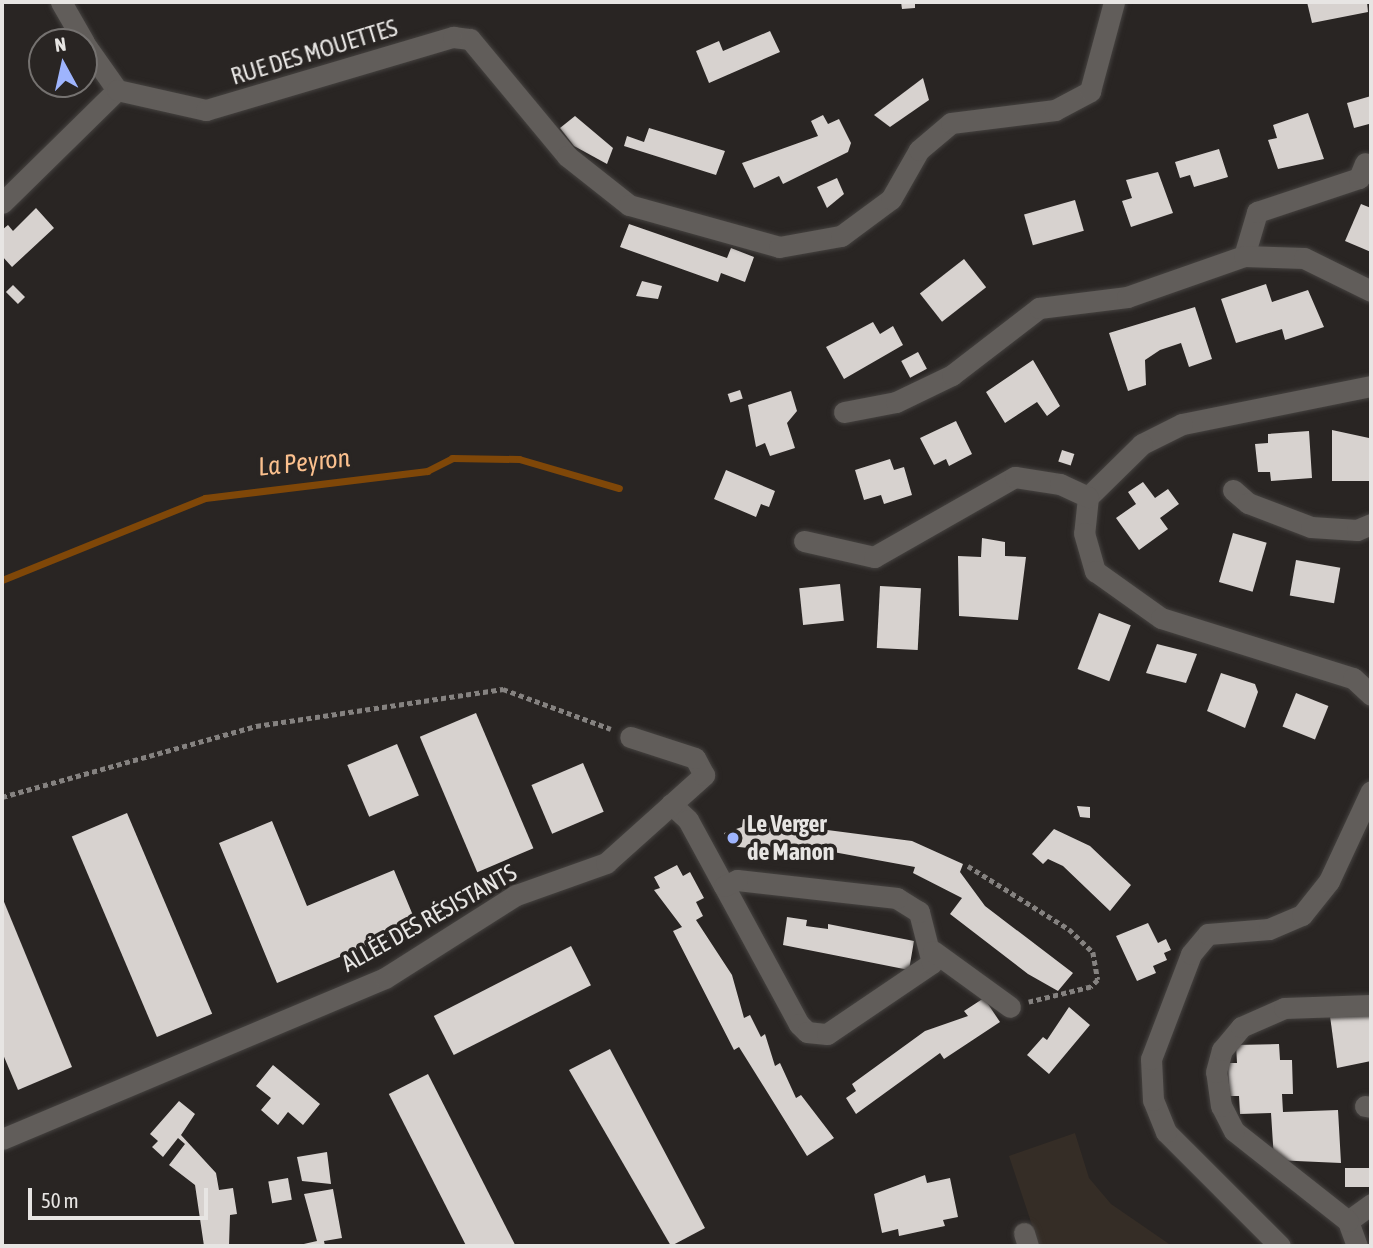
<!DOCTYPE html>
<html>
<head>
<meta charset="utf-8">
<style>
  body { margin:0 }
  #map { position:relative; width:1373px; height:1248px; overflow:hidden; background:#292523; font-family:"Asap Condensed",sans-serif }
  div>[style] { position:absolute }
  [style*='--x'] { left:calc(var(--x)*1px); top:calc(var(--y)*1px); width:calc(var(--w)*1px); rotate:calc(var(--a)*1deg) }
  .built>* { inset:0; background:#352d26 }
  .stream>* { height:7px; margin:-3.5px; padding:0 3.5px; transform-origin:3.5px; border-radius:3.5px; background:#7f4708 }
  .building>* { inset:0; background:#d7d2cf; transform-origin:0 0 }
  .path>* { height:4.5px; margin-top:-2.25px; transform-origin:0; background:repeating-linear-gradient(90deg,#858280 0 5px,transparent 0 8.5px) }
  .roads { filter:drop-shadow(0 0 2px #454240) drop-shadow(0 0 2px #454240) }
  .minor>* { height:21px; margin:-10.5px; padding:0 10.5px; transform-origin:10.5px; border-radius:10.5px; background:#615d5a }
  .dots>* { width:19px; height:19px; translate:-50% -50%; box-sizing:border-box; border:4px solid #292523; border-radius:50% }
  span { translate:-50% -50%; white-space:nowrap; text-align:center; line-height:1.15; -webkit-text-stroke:7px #292523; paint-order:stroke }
  .street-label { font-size:24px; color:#e7e5e3 }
  .poi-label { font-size:24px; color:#e7e5e3; font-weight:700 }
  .left { translate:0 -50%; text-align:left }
  .water-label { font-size:26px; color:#fbc08e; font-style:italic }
  .frame { position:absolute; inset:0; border:4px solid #e7e5e3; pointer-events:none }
  .north { position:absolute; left:28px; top:28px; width:70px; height:70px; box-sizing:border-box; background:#292523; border:2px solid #757270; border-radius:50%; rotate:352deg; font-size:19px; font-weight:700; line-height:28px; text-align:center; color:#e7e5e3 }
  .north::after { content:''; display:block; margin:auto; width:24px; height:32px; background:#9eb4fd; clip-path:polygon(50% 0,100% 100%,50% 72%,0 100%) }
  .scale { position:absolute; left:28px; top:1188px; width:180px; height:32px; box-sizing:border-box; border:4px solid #e7e5e3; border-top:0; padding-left:9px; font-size:21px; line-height:24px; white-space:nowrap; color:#e7e5e3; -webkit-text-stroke:5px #292523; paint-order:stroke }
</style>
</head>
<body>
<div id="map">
  <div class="built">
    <div style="clip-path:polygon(1075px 1133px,1089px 1178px,1111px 1204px,1172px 1246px,1039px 1246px,1009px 1156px)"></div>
  </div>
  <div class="stream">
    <div style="--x:2;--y:580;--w:219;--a:-22"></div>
    <div style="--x:205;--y:498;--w:224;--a:-6.9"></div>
    <div style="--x:427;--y:471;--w:28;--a:-27"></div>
    <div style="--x:452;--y:458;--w:67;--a:0.9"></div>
    <div style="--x:519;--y:459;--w:104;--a:16.2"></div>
  </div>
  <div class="building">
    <div style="clip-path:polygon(901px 2px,915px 2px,915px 8px,902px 9px)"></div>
    <div style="clip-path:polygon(1307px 2px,1367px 2px,1368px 12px,1312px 23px)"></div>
    <div style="clip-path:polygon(770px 31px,780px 52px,709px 83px,696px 51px,719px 41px,723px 51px)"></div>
    <div style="clip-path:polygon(923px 78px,929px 100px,890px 127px,874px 115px)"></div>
    <div style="clip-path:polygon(1371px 96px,1369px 124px,1354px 128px,1347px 103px)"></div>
    <div style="clip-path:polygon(1308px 113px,1324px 159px,1278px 169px,1268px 140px,1277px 138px,1273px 125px)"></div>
    <div style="clip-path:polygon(823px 115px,828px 124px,839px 119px,851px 143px,848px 152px,783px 184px,779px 176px,754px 188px,742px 163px,818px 136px,811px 121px)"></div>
    <div style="clip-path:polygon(575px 116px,613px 148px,607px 164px,574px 146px,560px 128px)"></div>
    <div style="clip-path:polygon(649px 128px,725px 151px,716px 175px,624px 146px,627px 136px,644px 142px)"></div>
    <div style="clip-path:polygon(1219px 149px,1228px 177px,1194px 187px,1190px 175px,1180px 178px,1175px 162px)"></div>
    <div style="clip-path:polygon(1158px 172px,1173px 213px,1131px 227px,1122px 201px,1132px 198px,1126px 180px)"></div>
    <div style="clip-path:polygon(837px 178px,844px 194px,827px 208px,817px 187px)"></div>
    <div style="left:1075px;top:200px;width:32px;height:53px;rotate:74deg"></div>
    <div style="clip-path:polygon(1361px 204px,1371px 208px,1371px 252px,1345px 241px)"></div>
    <div style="clip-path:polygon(36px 208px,54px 228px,12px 267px,2px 256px,2px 230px,8px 225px,13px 231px)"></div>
    <div style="clip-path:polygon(629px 224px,727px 258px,731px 248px,754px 257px,745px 282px,721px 273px,718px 282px,620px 247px)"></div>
    <div style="left:964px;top:259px;width:36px;height:56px;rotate:52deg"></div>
    <div style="clip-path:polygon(642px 281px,662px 286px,658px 299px,636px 296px)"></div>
    <div style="clip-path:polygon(1266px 284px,1272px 302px,1308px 290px,1324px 327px,1285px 340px,1282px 329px,1236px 343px,1221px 299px)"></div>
    <div style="left:13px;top:285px;width:17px;height:10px;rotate:45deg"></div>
    <div style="clip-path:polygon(1195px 307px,1212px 359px,1189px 367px,1181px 343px,1160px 350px,1145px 360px,1146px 385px,1128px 391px,1109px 333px)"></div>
    <div style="clip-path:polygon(873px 322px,880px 334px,893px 326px,903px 345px,844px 379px,826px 347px)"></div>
    <div style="left:918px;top:352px;width:19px;height:19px;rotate:62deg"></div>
    <div style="clip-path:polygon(1033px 360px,1060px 406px,1047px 416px,1037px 402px,1005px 423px,986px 392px)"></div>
    <div style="left:740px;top:390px;width:9px;height:13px;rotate:72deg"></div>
    <div style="clip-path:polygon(791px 391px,797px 411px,787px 423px,795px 448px,770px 456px,765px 443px,756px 447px,748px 405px)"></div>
    <div style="clip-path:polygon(956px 421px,972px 454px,949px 466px,946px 459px,934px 465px,920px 438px)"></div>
    <div style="clip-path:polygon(1332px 430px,1369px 438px,1371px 481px,1332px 481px)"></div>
    <div style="clip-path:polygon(1309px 431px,1312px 478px,1271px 481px,1270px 472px,1258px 472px,1255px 444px,1268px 443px,1268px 434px)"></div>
    <div style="left:1062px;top:450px;width:13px;height:12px;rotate:18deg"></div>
    <div style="clip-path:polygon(890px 459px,894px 470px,904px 467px,912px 495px,884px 504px,881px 495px,864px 500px,855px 470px)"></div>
    <div style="clip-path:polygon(726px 470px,775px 491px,769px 507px,761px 504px,756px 517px,714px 499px)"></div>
    <div style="clip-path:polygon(1143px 482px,1155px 498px,1168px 489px,1179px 504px,1160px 518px,1168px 529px,1139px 550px,1116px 518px,1136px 504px,1128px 492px)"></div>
    <div style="left:1233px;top:533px;width:35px;height:51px;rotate:16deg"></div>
    <div style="clip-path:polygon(982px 538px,1005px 542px,1005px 556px,1026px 557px,1018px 620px,959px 616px,958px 556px,981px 557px)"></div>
    <div style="left:1296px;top:560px;width:45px;height:36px;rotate:10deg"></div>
    <div style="left:840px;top:584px;width:37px;height:41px;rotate:84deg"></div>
    <div style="left:880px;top:586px;width:41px;height:62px;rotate:3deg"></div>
    <div style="left:1099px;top:613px;width:34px;height:60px;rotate:21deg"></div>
    <div style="clip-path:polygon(1157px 644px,1197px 654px,1186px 683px,1146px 673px)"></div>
    <div style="clip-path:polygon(1221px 673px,1255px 684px,1258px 692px,1245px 728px,1207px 711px)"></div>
    <div style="left:1296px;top:693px;width:35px;height:36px;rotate:22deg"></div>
    <div style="left:476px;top:713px;width:147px;height:61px;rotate:67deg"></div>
    <div style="left:397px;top:744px;width:56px;height:54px;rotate:67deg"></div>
    <div style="left:583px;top:763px;width:53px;height:56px;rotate:67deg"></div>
    <div style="clip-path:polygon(1077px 806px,1090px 807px,1090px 818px,1080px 817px)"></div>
    <div style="left:127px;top:813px;width:218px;height:60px;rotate:67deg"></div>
    <div style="clip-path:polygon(743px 819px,912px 841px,963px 864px,960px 872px,985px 906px,1073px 973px,1058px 991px,1028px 974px,950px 914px,962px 898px,913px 873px,915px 867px,806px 847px,805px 854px,730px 846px,724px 833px,742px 827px)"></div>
    <div style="clip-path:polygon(272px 821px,307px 906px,394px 870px,417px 925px,277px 983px,219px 843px)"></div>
    <div style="clip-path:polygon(1054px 829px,1090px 846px,1131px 885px,1110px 911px,1063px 866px,1048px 859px,1043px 864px,1032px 854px)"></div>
    <div style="clip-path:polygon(677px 865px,683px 876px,690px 872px,704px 898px,696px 902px,703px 916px,696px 920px,732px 975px,744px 1018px,750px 1015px,761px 1037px,765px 1034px,775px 1066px,780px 1063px,796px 1098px,801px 1095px,834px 1138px,807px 1156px,739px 1047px,734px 1050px,673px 931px,682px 927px,654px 890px,660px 888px,654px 877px)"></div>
    <div style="clip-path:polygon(2px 897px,72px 1067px,18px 1090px,2px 1052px)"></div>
    <div style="clip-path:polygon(787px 917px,807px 920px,806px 926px,828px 929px,828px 924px,914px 941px,909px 970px,783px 945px)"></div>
    <div style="clip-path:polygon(1148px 923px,1158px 943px,1166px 939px,1171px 950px,1164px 953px,1167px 960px,1153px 966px,1156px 973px,1137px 981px,1116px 936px)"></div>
    <div style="left:571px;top:946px;width:44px;height:154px;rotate:63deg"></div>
    <div style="clip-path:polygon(984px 998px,1000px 1022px,944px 1059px,940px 1053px,856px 1114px,846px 1098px,856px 1091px,852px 1084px,925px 1031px,968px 1016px,964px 1011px)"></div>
    <div style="clip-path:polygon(1069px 1007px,1090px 1025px,1049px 1074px,1027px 1055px,1043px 1037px,1047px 1040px)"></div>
    <div style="clip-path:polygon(1371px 1015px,1371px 1061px,1337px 1068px,1330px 1016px)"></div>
    <div style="clip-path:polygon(1279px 1044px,1280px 1060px,1292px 1060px,1293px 1094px,1282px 1094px,1283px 1112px,1338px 1110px,1341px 1163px,1274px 1160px,1271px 1113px,1240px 1114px,1239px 1096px,1229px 1096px,1228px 1063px,1237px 1063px,1236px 1045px)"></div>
    <div style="clip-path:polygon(610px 1049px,705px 1228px,671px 1246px,569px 1070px)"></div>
    <div style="clip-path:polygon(273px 1065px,320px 1104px,303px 1125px,288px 1112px,278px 1125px,261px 1110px,271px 1098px,256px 1086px)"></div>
    <div style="left:428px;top:1074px;width:192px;height:44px;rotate:63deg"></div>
    <div style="clip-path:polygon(179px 1101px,195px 1114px,181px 1135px,216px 1173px,219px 1190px,233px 1188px,237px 1214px,230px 1215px,229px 1246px,204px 1246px,195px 1185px,169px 1165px,185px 1144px,178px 1138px,163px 1157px,152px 1147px,158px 1141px,150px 1134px)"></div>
    <div style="clip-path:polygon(327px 1152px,331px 1184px,302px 1181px,297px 1157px)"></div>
    <div style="left:1371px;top:1168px;width:19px;height:26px;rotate:90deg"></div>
    <div style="clip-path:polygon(925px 1175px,927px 1183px,950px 1178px,958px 1217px,943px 1220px,945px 1226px,899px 1236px,898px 1229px,882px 1233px,874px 1194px)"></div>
    <div style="left:288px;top:1178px;width:22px;height:20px;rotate:80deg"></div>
    <div style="clip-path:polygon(333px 1189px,342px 1238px,324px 1241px,325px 1246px,295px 1246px,317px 1241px,304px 1194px)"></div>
  </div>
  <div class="path">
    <div style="--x:2;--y:797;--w:264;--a:-15.6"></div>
    <div style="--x:256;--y:726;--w:250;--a:-8.5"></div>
    <div style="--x:503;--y:689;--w:115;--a:20.3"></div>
    <div style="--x:968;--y:866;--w:119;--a:32"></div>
    <div style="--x:1069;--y:929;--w:33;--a:44"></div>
    <div style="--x:1093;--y:952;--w:28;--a:80"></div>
    <div style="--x:1098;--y:980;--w:10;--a:135"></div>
    <div style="--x:1091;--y:987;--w:64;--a:166.4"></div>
  </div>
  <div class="roads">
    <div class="minor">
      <div style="--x:61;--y:2;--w:46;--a:60.1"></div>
      <div style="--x:84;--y:43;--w:57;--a:54.9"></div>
      <div style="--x:2;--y:203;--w:161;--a:-44.5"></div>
      <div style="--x:117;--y:90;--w:91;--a:12.7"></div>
      <div style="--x:206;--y:110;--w:258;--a:-16.5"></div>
      <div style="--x:453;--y:37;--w:17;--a:7"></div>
      <div style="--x:470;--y:39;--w:152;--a:50.3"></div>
      <div style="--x:567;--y:156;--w:79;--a:38.3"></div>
      <div style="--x:629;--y:205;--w:156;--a:15.6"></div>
      <div style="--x:779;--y:247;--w:63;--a:-10.1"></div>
      <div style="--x:841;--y:236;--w:62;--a:-36.5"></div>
      <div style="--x:891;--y:199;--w:56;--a:-60.3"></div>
      <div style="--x:919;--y:150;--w:42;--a:-40.2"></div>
      <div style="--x:951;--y:123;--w:105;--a:-7.1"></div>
      <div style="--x:1055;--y:110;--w:40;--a:-28"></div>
      <div style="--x:1090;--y:91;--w:92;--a:-74.9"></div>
      <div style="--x:1244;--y:256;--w:46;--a:-73.5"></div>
      <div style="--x:1257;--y:212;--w:108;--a:-18.4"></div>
      <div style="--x:1359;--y:178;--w:16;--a:-68"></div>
      <div style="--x:1371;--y:386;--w:193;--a:168.6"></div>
      <div style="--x:1182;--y:424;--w:45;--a:153.4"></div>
      <div style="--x:1142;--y:444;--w:76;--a:135.5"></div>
      <div style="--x:1088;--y:497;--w:36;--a:96"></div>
      <div style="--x:1084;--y:533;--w:40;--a:74"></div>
      <div style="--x:1095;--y:571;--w:81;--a:35.5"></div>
      <div style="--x:1161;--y:618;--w:201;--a:17.4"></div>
      <div style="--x:1353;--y:678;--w:25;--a:43"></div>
      <div style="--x:844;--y:412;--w:53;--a:-10.9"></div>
      <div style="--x:896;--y:402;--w:62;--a:-25.7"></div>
      <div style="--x:952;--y:375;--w:110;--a:-37.6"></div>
      <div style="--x:1039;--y:308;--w:89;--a:-7.1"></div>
      <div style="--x:1127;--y:297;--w:124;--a:-19.3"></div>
      <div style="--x:1244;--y:256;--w:60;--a:1.9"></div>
      <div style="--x:1304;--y:258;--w:75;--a:26.2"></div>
      <div style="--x:1233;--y:490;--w:20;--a:41"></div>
      <div style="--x:1248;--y:503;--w:67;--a:20.9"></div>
      <div style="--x:1311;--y:527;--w:46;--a:3.7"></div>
      <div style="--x:1357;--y:530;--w:15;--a:-23"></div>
      <div style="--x:804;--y:541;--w:72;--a:12.9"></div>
      <div style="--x:874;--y:557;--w:162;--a:-29.6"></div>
      <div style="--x:1015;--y:477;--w:46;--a:8.8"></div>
      <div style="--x:1060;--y:484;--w:31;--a:25"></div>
      <div style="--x:671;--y:804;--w:23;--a:43"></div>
      <div style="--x:688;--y:820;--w:75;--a:61.4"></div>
      <div style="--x:724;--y:886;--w:157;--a:61.5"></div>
      <div style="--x:799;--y:1024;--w:11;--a:45"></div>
      <div style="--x:807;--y:1032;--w:20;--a:6"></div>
      <div style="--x:827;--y:1034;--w:127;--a:-34.1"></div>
      <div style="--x:932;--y:963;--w:53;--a:-104.3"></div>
      <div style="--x:919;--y:912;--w:26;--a:-148"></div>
      <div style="--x:897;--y:898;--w:161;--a:-173.6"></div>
      <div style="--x:737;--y:880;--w:14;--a:155"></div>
      <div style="--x:933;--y:951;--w:95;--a:36"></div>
      <div style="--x:1365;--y:1106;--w:6;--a:9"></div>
      <div style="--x:2;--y:1139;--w:415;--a:-22.8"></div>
      <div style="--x:385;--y:978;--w:155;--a:-32.4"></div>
      <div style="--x:516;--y:895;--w:96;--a:-19.6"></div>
      <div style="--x:606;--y:863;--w:132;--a:-41.9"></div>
      <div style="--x:704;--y:775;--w:19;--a:-118"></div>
      <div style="--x:695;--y:758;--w:68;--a:-162.1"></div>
      <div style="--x:1348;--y:1221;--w:29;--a:-36"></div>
      <div style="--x:1024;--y:1233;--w:14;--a:73"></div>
      <div style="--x:1280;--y:1246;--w:161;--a:-135"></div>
      <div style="--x:1166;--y:1132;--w:35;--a:-112"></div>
      <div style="--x:1153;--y:1100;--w:41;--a:-92.8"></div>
      <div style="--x:1151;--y:1059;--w:112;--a:-69.1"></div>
      <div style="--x:1191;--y:954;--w:26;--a:-50"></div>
      <div style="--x:1208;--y:934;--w:61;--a:-4.7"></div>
      <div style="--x:1269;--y:929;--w:36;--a:-23"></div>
      <div style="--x:1302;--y:915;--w:43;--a:-51.5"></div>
      <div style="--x:1329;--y:881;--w:99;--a:-65"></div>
      <div style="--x:1357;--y:1246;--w:27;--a:-110"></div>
      <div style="--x:1348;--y:1221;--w:145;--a:-141.7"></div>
      <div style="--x:1234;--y:1131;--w:28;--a:-117"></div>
      <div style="--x:1221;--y:1106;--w:34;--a:-98"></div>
      <div style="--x:1216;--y:1072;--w:23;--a:-75"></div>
      <div style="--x:1222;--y:1050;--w:30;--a:-50"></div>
      <div style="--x:1241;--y:1027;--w:47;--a:-23.8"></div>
      <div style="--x:1284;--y:1008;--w:87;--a:-2"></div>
    </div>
  </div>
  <div class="dots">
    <div style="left:733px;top:838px;background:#9eb4fd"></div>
  </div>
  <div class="street-label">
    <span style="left:314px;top:52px;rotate:-17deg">RUE DES MOUETTES</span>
    <span style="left:429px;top:918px;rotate:-29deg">ALLÉE DES RÉSISTANTS</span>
  </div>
  <div class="poi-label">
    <span class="left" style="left:747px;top:838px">Le Verger<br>de Manon</span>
  </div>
  <div class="water-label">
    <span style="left:304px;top:463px;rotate:-6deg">La Peyron</span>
  </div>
  <div class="frame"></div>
  <div class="north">N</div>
  <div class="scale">50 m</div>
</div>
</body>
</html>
